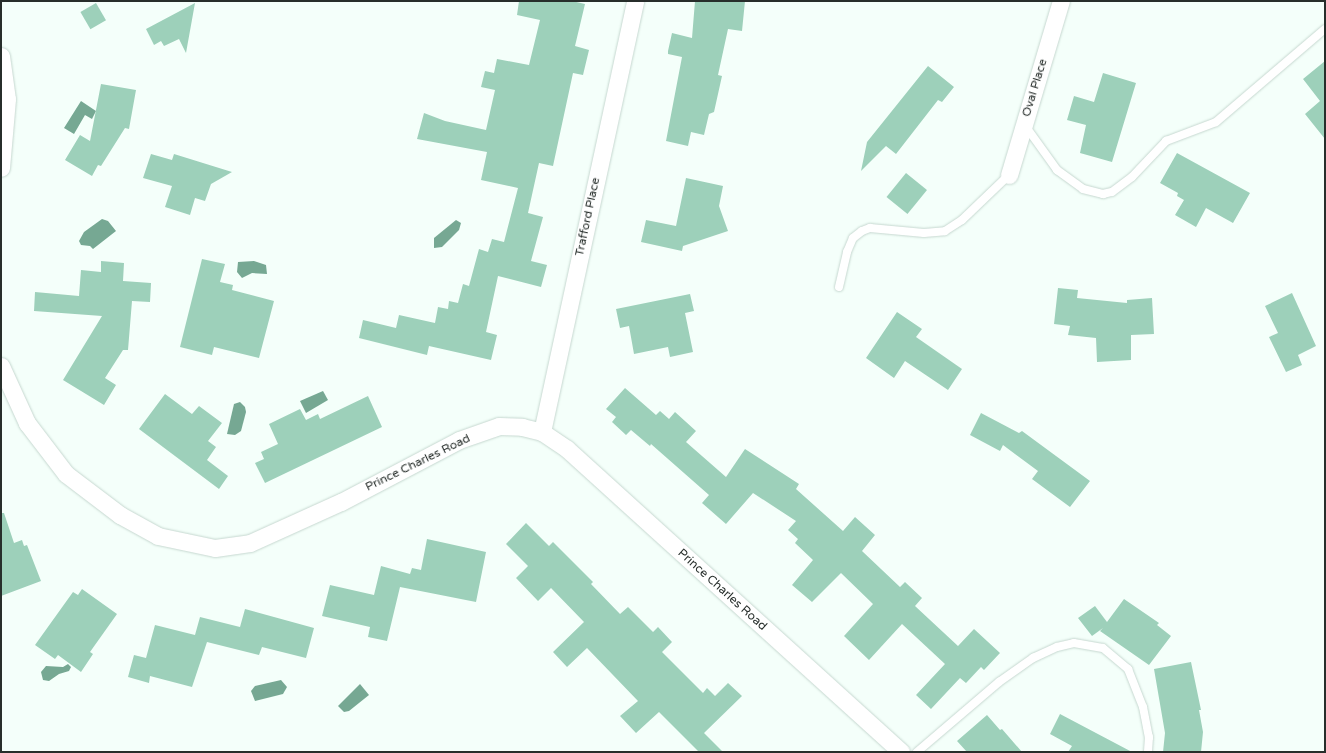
<!DOCTYPE html>
<html>
<head>
<meta charset="utf-8">
<style>
  body { margin:0 }
  #map { position:relative; width:1326px; height:753px; overflow:hidden; background:#f4fffa; font-family:"Varela Round",sans-serif }
  div>[style] { position:absolute }
  [style*='--x'] { left:calc(var(--x)*1px); top:calc(var(--y)*1px); width:calc(var(--w)*1px); rotate:calc(var(--a)*1deg) }
  .water>* { inset:0; background:#76a893 }
  .building>* { inset:0; background:#9dd0ba; transform-origin:0 0 }
  .roads { filter:drop-shadow(0 0 1px #c6d8d0) drop-shadow(0 0 1px #c6d8d0) }
  .lane>* { height:8px; margin:-4px; padding:0 4px; transform-origin:4px; border-radius:4px; background:#fff }
  .street>* { height:17px; margin:-8.5px; padding:0 8.5px; transform-origin:8.5px; border-radius:8.5px; background:#fff }
  span { translate:-50% -50%; white-space:nowrap; text-align:center; line-height:1.15; -webkit-text-stroke:3px #fff; paint-order:stroke }
  .street-label { font-size:12px; color:#272e2b }
  .frame { position:absolute; inset:0; border:2px solid #272e2b; pointer-events:none }
</style>
</head>
<body>
<div id="map">
  <div class="water">
    <div style="clip-path:polygon(81px 101px,96px 111px,92px 119px,85px 115px,74px 134px,64px 128px)"></div>
    <div style="clip-path:polygon(102px 219px,108px 221px,116px 231px,93px 249px,90px 246px,81px 245px,79px 241px,84px 232px)"></div>
    <div style="clip-path:polygon(456px 220px,461px 223px,459px 230px,442px 247px,434px 248px,434px 238px)"></div>
    <div style="clip-path:polygon(254px 261px,266px 265px,267px 274px,252px 273px,242px 278px,237px 272px,238px 262px)"></div>
    <div style="clip-path:polygon(323px 391px,328px 400px,306px 413px,300px 401px)"></div>
    <div style="clip-path:polygon(240px 402px,245px 407px,246px 412px,241px 431px,235px 435px,227px 434px,234px 404px)"></div>
    <div style="clip-path:polygon(68px 664px,71px 667px,69px 671px,59px 674px,49px 681px,43px 680px,41px 672px,46px 666px,63px 667px)"></div>
    <div style="clip-path:polygon(281px 680px,287px 687px,283px 694px,255px 701px,251px 691px,255px 686px)"></div>
    <div style="clip-path:polygon(360px 684px,369px 695px,349px 711px,344px 712px,338px 706px)"></div>
  </div>
  <div class="building">
    <div style="clip-path:polygon(519px 1px,572px 1px,585px 4px,575px 46px,589px 50px,583px 75px,573px 73px,553px 166px,539px 163px,528px 213px,543px 217px,531px 261px,547px 265px,541px 287px,498px 276px,486px 332px,497px 335px,491px 360px,429px 346px,427px 355px,359px 338px,363px 320px,396px 328px,399px 315px,435px 323px,438px 307px,448px 309px,449px 301px,458px 303px,463px 284px,469px 286px,479px 249px,488px 252px,492px 239px,504px 242px,518px 188px,481px 180px,487px 152px,417px 139px,424px 113px,445px 121px,486px 130px,495px 90px,481px 87px,485px 71px,494px 73px,497px 59px,529px 65px,540px 20px,517px 15px)"></div>
    <div style="clip-path:polygon(695px 1px,745px 1px,742px 31px,728px 29px,718px 75px,722px 76px,714px 112px,709px 114px,704px 135px,691px 132px,688px 146px,666px 141px,682px 57px,668px 54px,668px 51px,672px 33px,692px 38px)"></div>
    <div style="left:96px;top:3px;width:20px;height:18px;rotate:60deg"></div>
    <div style="clip-path:polygon(195px 3px,186px 53px,179px 39px,164px 46px,161px 41px,154px 45px,146px 29px)"></div>
    <div style="clip-path:polygon(1325px 61px,1325px 139px,1305px 114px,1320px 101px,1303px 79px)"></div>
    <div style="clip-path:polygon(928px 66px,954px 87px,942px 102px,938px 100px,896px 154px,886px 146px,861px 171px,867px 142px)"></div>
    <div style="clip-path:polygon(1103px 73px,1136px 83px,1112px 162px,1080px 153px,1086px 125px,1067px 120px,1074px 96px,1094px 102px)"></div>
    <div style="clip-path:polygon(101px 84px,136px 90px,129px 129px,125px 128px,101px 166px,98px 165px,92px 176px,65px 160px,80px 135px,90px 141px)"></div>
    <div style="clip-path:polygon(1177px 153px,1250px 193px,1233px 223px,1206px 208px,1196px 227px,1175px 215px,1184px 200px,1177px 196px,1178px 193px,1160px 183px)"></div>
    <div style="clip-path:polygon(151px 154px,172px 160px,174px 154px,232px 172px,211px 184px,205px 201px,195px 198px,190px 215px,165px 207px,172px 186px,143px 178px)"></div>
    <div style="left:906px;top:173px;width:27px;height:31px;rotate:39deg"></div>
    <div style="clip-path:polygon(686px 178px,723px 186px,719px 206px,728px 231px,683px 246px,682px 251px,641px 242px,646px 220px,676px 226px)"></div>
    <div style="clip-path:polygon(202px 259px,225px 264px,220px 282px,233px 285px,232px 290px,274px 301px,259px 358px,214px 347px,212px 355px,180px 347px)"></div>
    <div style="clip-path:polygon(101px 261px,124px 263px,123px 281px,151px 283px,150px 302px,132px 301px,128px 350px,123px 350px,105px 378px,116px 385px,104px 405px,63px 380px,102px 316px,34px 311px,35px 292px,79px 296px,81px 270px,101px 272px)"></div>
    <div style="clip-path:polygon(1058px 288px,1078px 290px,1077px 298px,1127px 303px,1127px 300px,1152px 298px,1154px 334px,1131px 335px,1131px 360px,1097px 362px,1096px 338px,1068px 335px,1070px 326px,1054px 324px)"></div>
    <div style="clip-path:polygon(1292px 293px,1316px 346px,1298px 355px,1302px 365px,1286px 372px,1269px 337px,1278px 333px,1265px 306px)"></div>
    <div style="clip-path:polygon(690px 294px,694px 311px,685px 313px,693px 352px,670px 357px,668px 347px,634px 354px,629px 326px,620px 328px,616px 309px)"></div>
    <div style="clip-path:polygon(897px 312px,922px 329px,916px 337px,962px 369px,948px 390px,905px 361px,894px 378px,866px 358px)"></div>
    <div style="clip-path:polygon(625px 388px,656px 415px,660px 411px,669px 419px,675px 412px,696px 431px,686px 442px,726px 477px,745px 449px,799px 484px,796px 489px,843px 531px,855px 517px,875px 535px,862px 551px,900px 587px,905px 582px,922px 598px,915px 606px,958px 646px,974px 629px,1000px 653px,984px 670px,981px 667px,966px 683px,960px 678px,931px 709px,916px 695px,945px 664px,902px 624px,869px 660px,844px 636px,873px 604px,841px 573px,812px 602px,792px 585px,813px 560px,795px 543px,798px 539px,788px 530px,796px 521px,753px 493px,726px 524px,702px 503px,709px 495px,651px 444px,650px 446px,631px 430px,626px 435px,612px 422px,616px 417px,606px 409px)"></div>
    <div style="clip-path:polygon(165px 394px,192px 414px,199px 406px,222px 423px,208px 441px,216px 447px,207px 460px,228px 476px,219px 489px,139px 429px)"></div>
    <div style="clip-path:polygon(368px 396px,382px 427px,265px 483px,255px 463px,264px 459px,261px 452px,278px 444px,269px 424px,300px 409px,306px 420px,318px 414px,320px 419px)"></div>
    <div style="clip-path:polygon(981px 413px,1019px 433px,1022px 431px,1090px 481px,1070px 507px,1032px 479px,1038px 471px,1003px 445px,1000px 451px,970px 435px)"></div>
    <div style="clip-path:polygon(1px 513px,4px 513px,14px 543px,22px 540px,24px 546px,27px 545px,41px 581px,1px 596px)"></div>
    <div style="clip-path:polygon(526px 523px,549px 546px,553px 542px,593px 582px,591px 584px,620px 614px,628px 607px,653px 632px,658px 627px,672px 642px,662px 652px,703px 693px,707px 688px,715px 696px,728px 683px,742px 696px,704px 733px,723px 752px,699px 752px,659px 712px,636px 733px,620px 716px,638px 701px,587px 648px,567px 667px,553px 652px,584px 622px,551px 588px,538px 601px,516px 578px,528px 566px,506px 544px)"></div>
    <div style="clip-path:polygon(427px 539px,486px 552px,476px 602px,400px 587px,387px 641px,368px 637px,370px 627px,322px 616px,330px 585px,374px 595px,381px 566px,410px 574px,412px 568px,421px 570px)"></div>
    <div style="clip-path:polygon(82px 589px,117px 614px,90px 652px,93px 654px,81px 672px,58px 655px,55px 659px,35px 645px,73px 592px,78px 595px)"></div>
    <div style="clip-path:polygon(1124px 599px,1159px 623px,1157px 625px,1171px 636px,1149px 665px,1100px 631px,1103px 628px,1092px 636px,1078px 618px,1095px 606px,1107px 622px)"></div>
    <div style="clip-path:polygon(245px 609px,314px 628px,306px 658px,262px 647px,259px 655px,207px 642px,192px 687px,150px 676px,149px 683px,128px 677px,134px 655px,146px 658px,155px 625px,195px 635px,200px 617px,240px 627px)"></div>
    <div style="clip-path:polygon(1191px 662px,1201px 710px,1199px 710px,1203px 732px,1201px 752px,1163px 752px,1165px 733px,1154px 669px)"></div>
    <div style="clip-path:polygon(1060px 714px,1132px 752px,1068px 752px,1072px 746px,1050px 734px)"></div>
    <div style="clip-path:polygon(987px 715px,1000px 730px,1002px 729px,1022px 752px,967px 752px,957px 741px)"></div>
  </div>
  <div class="roads">
    <div class="lane">
      <div style="--x:1024;--y:124;--w:57;--a:54.3"></div>
      <div style="--x:1057;--y:170;--w:32;--a:36"></div>
      <div style="--x:1083;--y:189;--w:21;--a:14"></div>
      <div style="--x:1103;--y:194;--w:9;--a:-13"></div>
      <div style="--x:1112;--y:192;--w:25;--a:-37"></div>
      <div style="--x:1132;--y:177;--w:50;--a:-46.6"></div>
      <div style="--x:1166;--y:141;--w:53;--a:-20.8"></div>
      <div style="--x:1216;--y:122;--w:143;--a:-40.5"></div>
      <div style="--x:839;--y:287;--w:36;--a:-77"></div>
      <div style="--x:847;--y:252;--w:15;--a:-67"></div>
      <div style="--x:853;--y:238;--w:11;--a:-38"></div>
      <div style="--x:862;--y:231;--w:9;--a:-21"></div>
      <div style="--x:870;--y:228;--w:54;--a:5.3"></div>
      <div style="--x:924;--y:233;--w:21;--a:-5"></div>
      <div style="--x:945;--y:231;--w:20;--a:-33"></div>
      <div style="--x:962;--y:220;--w:65;--a:-43.8"></div>
      <div style="--x:917;--y:752;--w:108;--a:-40.5"></div>
      <div style="--x:999;--y:682;--w:42;--a:-35.2"></div>
      <div style="--x:1033;--y:658;--w:26;--a:-25"></div>
      <div style="--x:1057;--y:647;--w:17;--a:-13"></div>
      <div style="--x:1074;--y:643;--w:29;--a:10"></div>
      <div style="--x:1103;--y:648;--w:33;--a:40"></div>
      <div style="--x:1128;--y:669;--w:41;--a:68.5"></div>
      <div style="--x:1143;--y:707;--w:31;--a:79"></div>
      <div style="--x:1149;--y:737;--w:15;--a:94"></div>
    </div>
    <div class="street">
      <div style="--x:1;--y:56;--w:43;--a:82.1"></div>
      <div style="--x:7;--y:99;--w:69;--a:95"></div>
      <div style="--x:1009;--y:175;--w:182;--a:-73.4"></div>
      <div style="--x:1;--y:366;--w:63;--a:65.5"></div>
      <div style="--x:27;--y:423;--w:64;--a:52.6"></div>
      <div style="--x:66;--y:474;--w:68;--a:37.2"></div>
      <div style="--x:120;--y:515;--w:43;--a:28.9"></div>
      <div style="--x:158;--y:536;--w:58;--a:11.9"></div>
      <div style="--x:215;--y:548;--w:35;--a:-8"></div>
      <div style="--x:250;--y:543;--w:100;--a:-24.3"></div>
      <div style="--x:341;--y:502;--w:133;--a:-27.7"></div>
      <div style="--x:459;--y:440;--w:42;--a:-19.3"></div>
      <div style="--x:499;--y:426;--w:23;--a:2"></div>
      <div style="--x:522;--y:427;--w:21;--a:14"></div>
      <div style="--x:542;--y:432;--w:30;--a:34"></div>
      <div style="--x:567;--y:449;--w:451;--a:42.2"></div>
      <div style="--x:542;--y:432;--w:441;--a:-77.8"></div>
    </div>
  </div>
  <div class="street-label">
    <span style="left:1035px;top:88px;rotate:-73deg">Oval Place</span>
    <span style="left:588px;top:217px;rotate:-78deg">Trafford Place</span>
    <span style="left:418px;top:463px;rotate:-26deg">Prince Charles Road</span>
    <span style="left:722px;top:590px;rotate:42deg">Prince Charles Road</span>
  </div>
  <div class="frame"></div>
</div>
</body>
</html>
